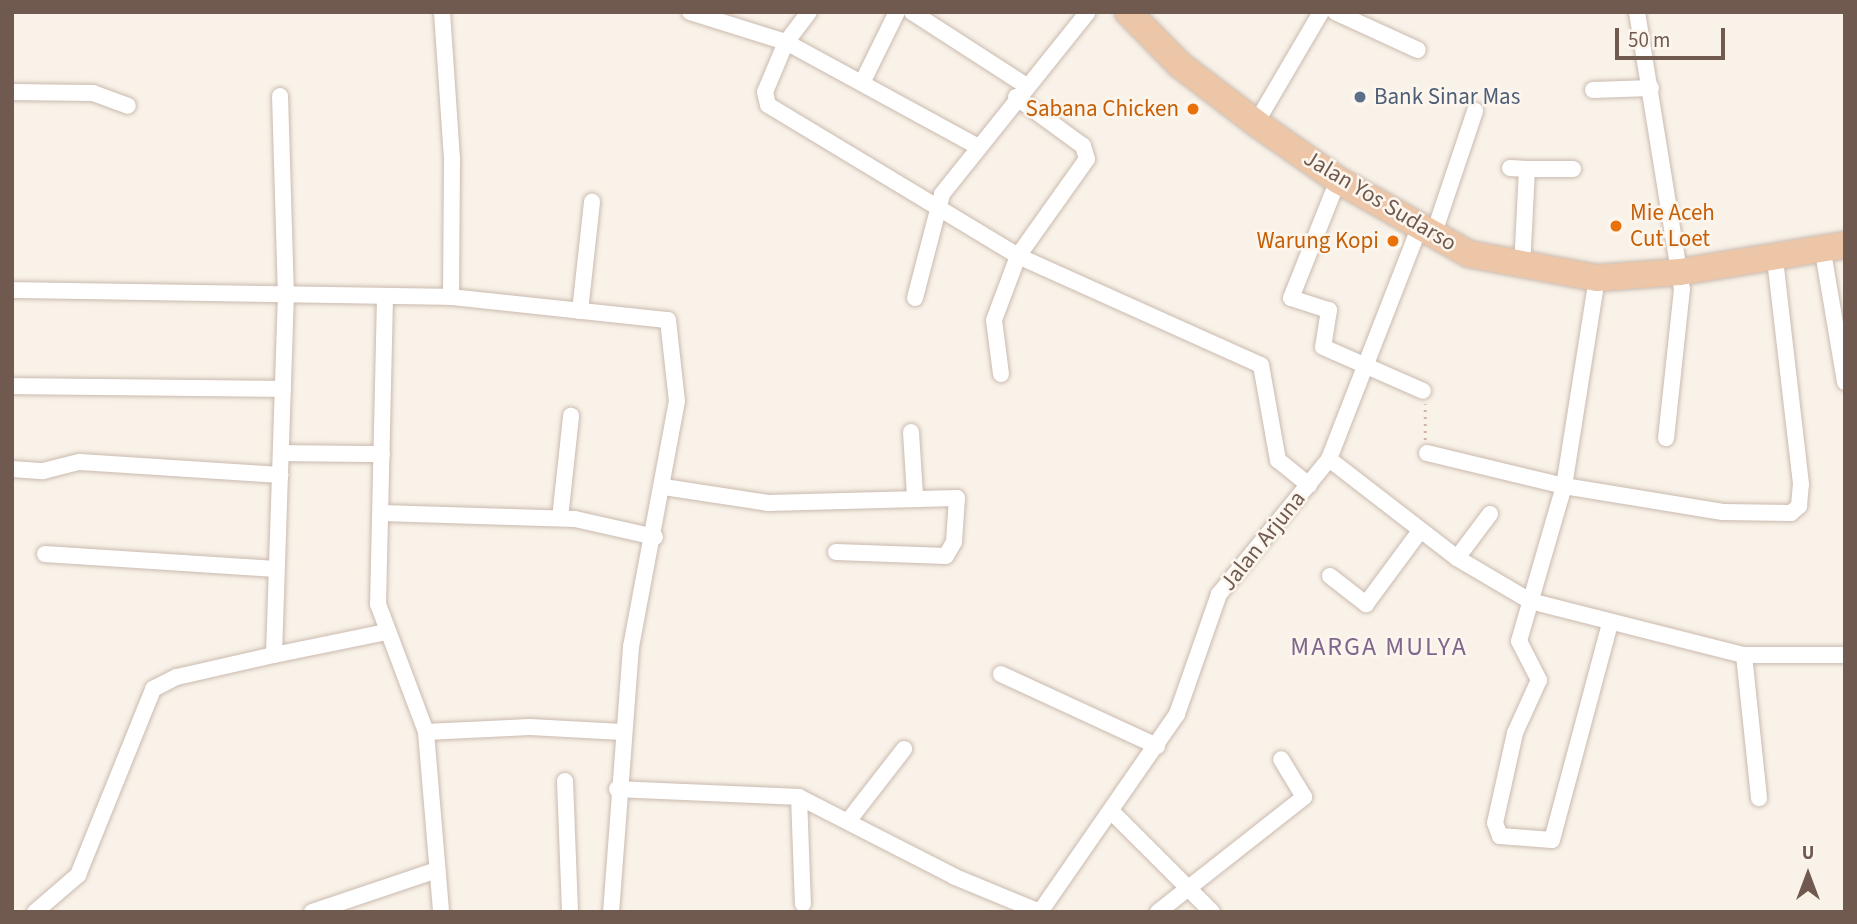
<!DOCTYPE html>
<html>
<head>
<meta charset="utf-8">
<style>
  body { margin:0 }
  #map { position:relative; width:1857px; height:924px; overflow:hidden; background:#f9f2e8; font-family:"Source Sans 3",sans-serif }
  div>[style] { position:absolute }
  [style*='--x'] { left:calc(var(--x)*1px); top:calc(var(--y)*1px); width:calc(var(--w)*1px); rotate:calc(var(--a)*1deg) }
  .path>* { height:2.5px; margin-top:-1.25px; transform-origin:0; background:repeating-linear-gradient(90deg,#d0b6a6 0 2px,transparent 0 7px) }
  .roads { filter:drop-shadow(0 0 2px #cabaaf) drop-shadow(0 0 2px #cabaaf) }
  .minor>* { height:16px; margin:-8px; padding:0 8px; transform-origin:8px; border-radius:8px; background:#fff }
  .trunk>* { height:26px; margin:-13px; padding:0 13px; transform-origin:13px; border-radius:13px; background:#edc6a8 }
  .dots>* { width:19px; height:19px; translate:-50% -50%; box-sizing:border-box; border:4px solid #fdf6ee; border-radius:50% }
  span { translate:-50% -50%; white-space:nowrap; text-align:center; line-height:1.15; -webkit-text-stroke:5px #fdf6ee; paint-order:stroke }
  .service-label { font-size:23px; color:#4e5e75 }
  .left { translate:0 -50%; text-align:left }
  .food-label { font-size:23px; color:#c56008 }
  .right { translate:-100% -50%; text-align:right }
  .street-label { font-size:23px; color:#705a4f }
  .quarter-label { font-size:26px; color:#7f678c; letter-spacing:2px }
  .frame { position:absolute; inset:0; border:14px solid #705a4f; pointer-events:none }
  .north { position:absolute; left:1773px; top:840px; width:70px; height:70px; -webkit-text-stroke:5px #fdf6ee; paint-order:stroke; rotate:0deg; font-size:19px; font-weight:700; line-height:28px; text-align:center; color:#705a4f }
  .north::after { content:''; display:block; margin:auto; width:24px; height:32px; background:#705a4f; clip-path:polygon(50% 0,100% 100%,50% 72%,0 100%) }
  .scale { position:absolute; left:1615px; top:28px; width:110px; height:32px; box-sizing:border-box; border:4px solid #705a4f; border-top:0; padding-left:9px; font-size:21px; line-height:24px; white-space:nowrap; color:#705a4f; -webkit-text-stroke:5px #fdf6ee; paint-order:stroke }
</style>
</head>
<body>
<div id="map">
  <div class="path">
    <div style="--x:1425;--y:440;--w:36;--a:-90"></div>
  </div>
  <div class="roads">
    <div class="minor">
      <div style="--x:442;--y:12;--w:146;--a:86.1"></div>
      <div style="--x:452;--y:158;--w:139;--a:90.4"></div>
      <div style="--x:690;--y:12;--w:101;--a:17.4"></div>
      <div style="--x:786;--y:42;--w:215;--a:28.6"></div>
      <div style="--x:809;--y:12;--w:38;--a:127"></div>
      <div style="--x:786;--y:42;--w:54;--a:112.8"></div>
      <div style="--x:765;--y:92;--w:13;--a:77"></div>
      <div style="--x:768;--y:105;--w:292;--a:31.1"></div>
      <div style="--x:1018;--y:256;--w:266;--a:24.2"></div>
      <div style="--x:1261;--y:365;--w:97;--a:79.9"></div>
      <div style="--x:1278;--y:460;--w:40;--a:39"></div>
      <div style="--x:912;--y:12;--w:135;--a:32.9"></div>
      <div style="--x:1335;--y:12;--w:91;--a:24.6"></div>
      <div style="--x:1637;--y:12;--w:281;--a:80.8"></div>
      <div style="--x:1682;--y:289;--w:150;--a:96.1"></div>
      <div style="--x:862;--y:83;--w:79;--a:-63.8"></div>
      <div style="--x:1593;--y:90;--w:58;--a:-2"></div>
      <div style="--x:12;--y:92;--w:81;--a:0.7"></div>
      <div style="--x:93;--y:93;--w:37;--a:20"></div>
      <div style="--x:1256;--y:123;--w:129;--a:-59.6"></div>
      <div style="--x:1510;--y:168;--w:17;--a:3"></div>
      <div style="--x:1527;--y:169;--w:100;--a:92.9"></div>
      <div style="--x:1527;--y:169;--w:46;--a:0"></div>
      <div style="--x:1338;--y:180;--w:127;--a:111.7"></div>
      <div style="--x:1291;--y:298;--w:40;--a:18"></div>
      <div style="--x:1329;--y:310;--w:37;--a:99"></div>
      <div style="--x:1323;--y:347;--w:109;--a:23.7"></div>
      <div style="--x:1433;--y:236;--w:132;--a:-71.4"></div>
      <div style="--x:1823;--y:252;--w:132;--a:80.4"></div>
      <div style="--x:1597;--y:278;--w:211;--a:99"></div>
      <div style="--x:1564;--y:486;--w:161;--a:106.2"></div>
      <div style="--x:1519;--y:641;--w:44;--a:62.9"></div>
      <div style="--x:1539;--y:680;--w:58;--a:114.4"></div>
      <div style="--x:1515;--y:733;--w:92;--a:102.5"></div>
      <div style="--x:1495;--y:823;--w:14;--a:69"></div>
      <div style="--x:1500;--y:836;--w:52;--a:4.4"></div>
      <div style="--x:1552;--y:840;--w:225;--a:-75"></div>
      <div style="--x:12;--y:290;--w:439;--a:0.9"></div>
      <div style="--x:451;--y:297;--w:218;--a:6.1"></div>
      <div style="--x:668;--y:320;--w:81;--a:83.7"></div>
      <div style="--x:677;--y:401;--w:250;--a:100.6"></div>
      <div style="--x:631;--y:647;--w:266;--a:94.3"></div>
      <div style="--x:385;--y:297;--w:307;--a:91.3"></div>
      <div style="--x:378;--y:604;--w:137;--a:69.4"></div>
      <div style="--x:426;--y:732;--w:181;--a:85.2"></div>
      <div style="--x:915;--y:298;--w:107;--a:-75.4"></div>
      <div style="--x:942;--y:194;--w:233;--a:-51.3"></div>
      <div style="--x:580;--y:311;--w:110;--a:-83.7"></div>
      <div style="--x:1001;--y:374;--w:54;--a:-97.4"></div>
      <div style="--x:994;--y:320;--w:68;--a:-69.4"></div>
      <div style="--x:1018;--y:256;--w:119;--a:-54.6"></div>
      <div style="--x:1087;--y:159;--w:14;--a:-107"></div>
      <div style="--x:1083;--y:146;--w:83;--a:-143.8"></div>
      <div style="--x:12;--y:386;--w:271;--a:0.6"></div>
      <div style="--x:911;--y:432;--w:63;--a:86.4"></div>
      <div style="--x:281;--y:453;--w:101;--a:0.6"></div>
      <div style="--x:1427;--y:453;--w:141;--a:13.5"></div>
      <div style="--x:1564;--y:486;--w:161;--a:9.3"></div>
      <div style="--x:1723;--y:512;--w:68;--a:0.8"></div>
      <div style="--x:1791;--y:513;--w:11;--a:-41"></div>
      <div style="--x:1799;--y:506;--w:22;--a:-85"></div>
      <div style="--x:1801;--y:484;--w:226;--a:-96.6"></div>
      <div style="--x:1329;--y:459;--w:162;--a:37.7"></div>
      <div style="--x:1457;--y:558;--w:85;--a:30.5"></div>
      <div style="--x:1530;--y:601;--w:221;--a:14.2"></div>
      <div style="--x:1744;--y:655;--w:101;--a:0"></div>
      <div style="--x:12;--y:469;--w:31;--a:4"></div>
      <div style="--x:43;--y:471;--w:38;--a:-14"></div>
      <div style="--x:80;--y:462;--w:201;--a:3.7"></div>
      <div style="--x:664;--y:487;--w:105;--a:8.7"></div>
      <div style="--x:768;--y:503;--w:189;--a:-1.5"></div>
      <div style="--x:957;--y:498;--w:44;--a:93.9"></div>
      <div style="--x:954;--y:542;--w:16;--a:120"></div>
      <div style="--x:946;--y:556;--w:110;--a:-177.9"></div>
      <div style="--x:381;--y:513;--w:194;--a:1.8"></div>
      <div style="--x:575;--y:519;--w:82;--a:12.7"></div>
      <div style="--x:560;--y:518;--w:103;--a:-83.8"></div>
      <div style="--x:45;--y:554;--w:231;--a:3.7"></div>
      <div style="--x:1457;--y:558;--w:55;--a:-53.1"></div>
      <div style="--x:1330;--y:576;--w:46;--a:37.9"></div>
      <div style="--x:1366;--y:604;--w:91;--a:-53.5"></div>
      <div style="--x:274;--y:655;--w:114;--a:-11.6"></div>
      <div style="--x:1744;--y:655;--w:144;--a:84"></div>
      <div style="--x:1001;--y:674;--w:172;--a:24.8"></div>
      <div style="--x:426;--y:732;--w:104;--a:-2.8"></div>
      <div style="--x:530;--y:727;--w:92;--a:3.1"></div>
      <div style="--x:565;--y:781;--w:131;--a:87.8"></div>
      <div style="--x:617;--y:789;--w:182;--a:2.5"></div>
      <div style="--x:799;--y:797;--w:175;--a:27.1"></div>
      <div style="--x:955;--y:877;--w:92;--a:22.4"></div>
      <div style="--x:799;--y:797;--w:107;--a:87.9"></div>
      <div style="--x:1112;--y:812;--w:141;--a:45"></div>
      <div style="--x:849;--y:820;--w:90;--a:-52.2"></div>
      <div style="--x:35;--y:912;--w:57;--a:-40.7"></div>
      <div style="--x:78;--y:875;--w:201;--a:-68"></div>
      <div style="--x:153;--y:689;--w:27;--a:-27"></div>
      <div style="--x:177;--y:677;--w:99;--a:-12.8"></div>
      <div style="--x:274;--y:655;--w:358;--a:-88.1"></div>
      <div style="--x:286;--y:297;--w:201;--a:-91.7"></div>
      <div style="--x:312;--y:912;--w:132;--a:-18.6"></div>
      <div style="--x:1040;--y:912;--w:241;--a:-55.3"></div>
      <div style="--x:1177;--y:714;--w:127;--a:-70.7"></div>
      <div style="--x:1219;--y:594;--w:174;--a:-50.8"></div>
      <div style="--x:1329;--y:459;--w:248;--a:-68.7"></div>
      <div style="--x:1158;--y:912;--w:186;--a:-38.2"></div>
      <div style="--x:1304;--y:797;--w:44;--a:-121.2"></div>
    </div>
    <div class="trunk">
      <div style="--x:1128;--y:12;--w:74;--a:45.5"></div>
      <div style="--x:1180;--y:65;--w:96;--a:37.3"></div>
      <div style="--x:1256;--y:123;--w:100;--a:34.8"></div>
      <div style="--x:1338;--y:180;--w:150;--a:29.5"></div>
      <div style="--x:1469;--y:254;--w:130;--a:10.6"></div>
      <div style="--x:1597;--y:278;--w:83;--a:-4.1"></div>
      <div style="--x:1680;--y:272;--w:167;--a:-9.3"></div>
    </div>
  </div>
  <div class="dots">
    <div style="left:1360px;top:97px;background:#5c6f8a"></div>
    <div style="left:1193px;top:109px;background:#e8710a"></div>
    <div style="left:1616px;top:226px;background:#e8710a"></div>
    <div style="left:1393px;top:241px;background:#e8710a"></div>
  </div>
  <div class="service-label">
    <span class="left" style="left:1374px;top:97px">Bank Sinar Mas</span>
  </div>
  <div class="food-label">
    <span class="right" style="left:1179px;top:109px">Sabana Chicken</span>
    <span class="left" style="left:1630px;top:226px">Mie Aceh<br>Cut Loet</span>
    <span class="right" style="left:1379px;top:241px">Warung Kopi</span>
  </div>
  <div class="street-label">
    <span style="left:1380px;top:201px;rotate:31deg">Jalan Yos Sudarso</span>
    <span style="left:1263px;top:541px;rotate:-51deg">Jalan Arjuna</span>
  </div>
  <div class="quarter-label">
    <span style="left:1379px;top:647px">MARGA MULYA</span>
  </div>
  <div class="frame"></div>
  <div class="north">U</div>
  <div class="scale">50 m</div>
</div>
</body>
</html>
